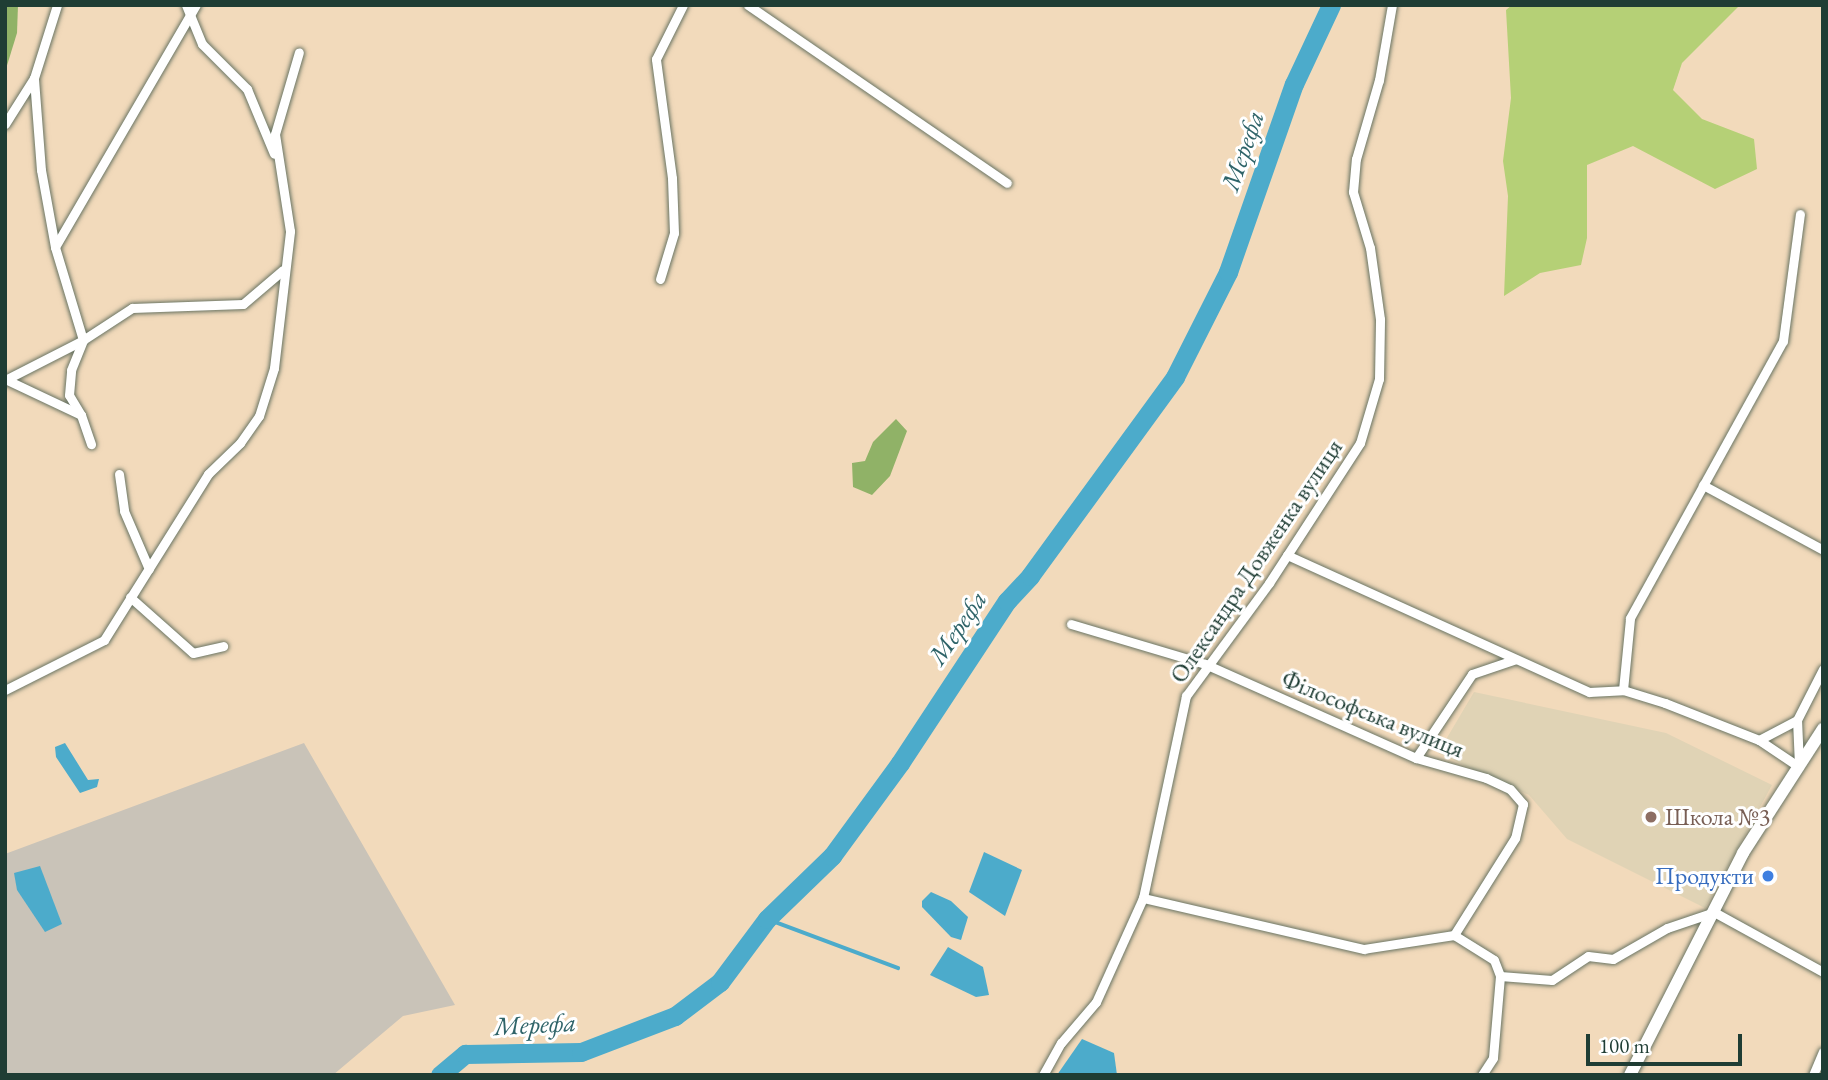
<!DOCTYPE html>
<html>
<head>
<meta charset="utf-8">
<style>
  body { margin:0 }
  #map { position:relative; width:1828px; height:1080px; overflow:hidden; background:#f2dabb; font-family:"EB Garamond",serif }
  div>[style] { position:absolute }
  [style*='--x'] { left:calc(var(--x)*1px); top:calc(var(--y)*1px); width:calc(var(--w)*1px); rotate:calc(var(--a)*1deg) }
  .built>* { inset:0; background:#e0d3b5 }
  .industrial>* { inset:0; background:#c9c3b8 }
  .green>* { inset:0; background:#b5d076 }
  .forest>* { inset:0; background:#90b267 }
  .water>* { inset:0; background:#4cabcb }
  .stream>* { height:3.5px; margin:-1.75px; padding:0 1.75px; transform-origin:1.75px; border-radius:1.75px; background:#4cabcb }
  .river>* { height:19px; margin:-9.5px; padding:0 9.5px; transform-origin:9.5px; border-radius:9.5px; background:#4cabcb }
  .roads { filter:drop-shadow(0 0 2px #697463) drop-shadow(0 0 2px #697463) }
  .street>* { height:9px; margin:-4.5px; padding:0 4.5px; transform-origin:4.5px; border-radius:4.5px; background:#fff }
  .secondary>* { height:12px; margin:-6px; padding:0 6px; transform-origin:6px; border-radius:6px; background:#fff }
  .dots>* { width:19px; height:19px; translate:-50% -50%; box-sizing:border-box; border:4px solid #fff; border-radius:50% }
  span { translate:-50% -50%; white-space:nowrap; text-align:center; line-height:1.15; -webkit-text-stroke:6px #fff; paint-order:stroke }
  .street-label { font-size:24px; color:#1f3d34 }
  .education-label { font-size:24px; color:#785e54 }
  .left { translate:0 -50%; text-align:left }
  .shop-label { font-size:24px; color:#366cbe }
  .right { translate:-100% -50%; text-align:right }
  .water-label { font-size:26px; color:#2f6469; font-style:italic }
  .frame { position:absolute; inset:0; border:7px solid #1f3d34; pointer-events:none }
  .scale { position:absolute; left:1586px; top:1034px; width:156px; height:32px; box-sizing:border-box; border:4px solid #1f3d34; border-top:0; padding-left:9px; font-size:21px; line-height:24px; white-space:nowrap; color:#1f3d34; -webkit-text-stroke:5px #fff; paint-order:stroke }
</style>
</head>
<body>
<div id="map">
  <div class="built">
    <div style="clip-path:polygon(1474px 692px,1666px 733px,1772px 785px,1705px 908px,1567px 839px,1529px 795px,1438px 753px)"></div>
  </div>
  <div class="industrial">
    <div style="clip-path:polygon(304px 743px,455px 1005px,403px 1016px,333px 1075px,5px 1075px,5px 854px)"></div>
  </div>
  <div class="green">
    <div style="clip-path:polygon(1512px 5px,1740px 5px,1682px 63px,1673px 90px,1702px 119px,1754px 139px,1757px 169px,1715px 189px,1633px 146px,1587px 165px,1587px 238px,1581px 265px,1540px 273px,1504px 296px,1508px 196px,1503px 161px,1511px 98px,1506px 10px)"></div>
  </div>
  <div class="forest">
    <div style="clip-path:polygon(5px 5px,18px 5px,17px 33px,5px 72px)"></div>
    <div style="clip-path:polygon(896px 419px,907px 431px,890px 476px,872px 495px,853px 487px,852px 463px,865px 461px,873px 442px)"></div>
  </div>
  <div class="water">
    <div style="clip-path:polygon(65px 743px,88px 780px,99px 779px,97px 787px,80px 793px,56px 757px,55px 747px)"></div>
    <div style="clip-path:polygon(984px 852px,1022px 870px,1005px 916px,969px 892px)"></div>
    <div style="clip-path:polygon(40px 866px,62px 924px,45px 932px,17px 890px,14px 873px)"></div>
    <div style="clip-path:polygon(931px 892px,951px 901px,968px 917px,961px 940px,951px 937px,922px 907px,922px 901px)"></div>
    <div style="clip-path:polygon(948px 947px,983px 967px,989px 995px,976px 997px,930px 975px)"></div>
    <div style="clip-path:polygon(1082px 1039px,1114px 1053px,1117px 1075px,1057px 1075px)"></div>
  </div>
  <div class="stream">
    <div style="--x:767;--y:919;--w:140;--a:20.5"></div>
  </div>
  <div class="river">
    <div style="--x:440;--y:1075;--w:33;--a:-40"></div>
    <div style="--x:465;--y:1054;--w:116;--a:-1"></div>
    <div style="--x:581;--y:1052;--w:101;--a:-21"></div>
    <div style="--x:675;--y:1016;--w:56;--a:-37.1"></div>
    <div style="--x:720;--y:982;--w:79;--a:-53.3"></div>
    <div style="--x:767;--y:919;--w:91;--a:-44.1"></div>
    <div style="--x:832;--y:856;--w:115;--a:-53.8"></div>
    <div style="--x:900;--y:763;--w:194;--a:-56.6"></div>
    <div style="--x:1007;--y:601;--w:34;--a:-47"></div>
    <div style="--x:1030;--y:576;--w:246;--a:-53.9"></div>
    <div style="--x:1175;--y:377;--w:118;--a:-63.2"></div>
    <div style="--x:1228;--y:272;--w:199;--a:-70.7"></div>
    <div style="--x:1294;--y:84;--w:87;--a:-64.9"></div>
  </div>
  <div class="roads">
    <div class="street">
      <div style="--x:186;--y:5;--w:42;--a:67.7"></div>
      <div style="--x:202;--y:44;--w:64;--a:45"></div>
      <div style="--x:247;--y:89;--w:70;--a:67.4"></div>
      <div style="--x:748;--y:5;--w:314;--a:34.5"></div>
      <div style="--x:5;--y:124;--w:54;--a:-57.8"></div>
      <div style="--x:34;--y:78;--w:77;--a:-72.5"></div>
      <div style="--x:55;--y:247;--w:280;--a:-59.8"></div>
      <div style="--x:660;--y:279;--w:48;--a:-73.1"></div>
      <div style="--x:674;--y:233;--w:55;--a:-92.1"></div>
      <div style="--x:672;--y:178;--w:120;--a:-97.7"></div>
      <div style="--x:656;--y:59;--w:60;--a:-63.4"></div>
      <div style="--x:5;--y:380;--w:88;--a:-27.1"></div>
      <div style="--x:83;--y:340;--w:97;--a:-106.8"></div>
      <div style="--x:55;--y:247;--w:78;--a:-100.3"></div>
      <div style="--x:41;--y:170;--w:92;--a:-94.4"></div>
      <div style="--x:7;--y:380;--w:82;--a:25.3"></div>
      <div style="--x:81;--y:415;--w:31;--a:71"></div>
      <div style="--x:81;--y:415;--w:23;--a:-121"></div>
      <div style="--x:69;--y:395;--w:25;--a:-85"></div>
      <div style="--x:71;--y:370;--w:32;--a:-68"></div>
      <div style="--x:83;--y:340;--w:59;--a:-33.1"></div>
      <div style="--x:132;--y:308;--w:111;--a:-2.1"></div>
      <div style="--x:243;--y:304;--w:52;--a:-40.4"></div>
      <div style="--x:119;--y:474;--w:37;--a:82"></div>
      <div style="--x:124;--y:511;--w:63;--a:66.7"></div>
      <div style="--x:1703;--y:485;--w:136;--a:28.4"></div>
      <div style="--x:1287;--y:555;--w:332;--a:24.4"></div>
      <div style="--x:1589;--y:692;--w:34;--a:-3"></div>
      <div style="--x:1623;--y:690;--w:44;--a:17.2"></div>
      <div style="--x:1665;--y:703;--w:101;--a:21.5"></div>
      <div style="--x:1759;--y:740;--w:48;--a:34"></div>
      <div style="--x:130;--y:597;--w:84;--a:41.6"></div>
      <div style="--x:193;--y:653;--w:31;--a:-13"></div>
      <div style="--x:1071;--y:624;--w:140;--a:16.6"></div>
      <div style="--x:1205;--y:664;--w:231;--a:24"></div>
      <div style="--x:1416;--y:758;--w:73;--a:15.9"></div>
      <div style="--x:1486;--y:778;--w:26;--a:25"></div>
      <div style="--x:1510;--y:789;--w:20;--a:49"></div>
      <div style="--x:1523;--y:804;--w:35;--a:103"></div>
      <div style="--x:1515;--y:838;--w:115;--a:122.2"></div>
      <div style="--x:1454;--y:935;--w:91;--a:171.2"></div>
      <div style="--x:1364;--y:949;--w:227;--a:-167"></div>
      <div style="--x:5;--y:690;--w:111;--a:-26.8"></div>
      <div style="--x:104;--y:640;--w:196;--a:-57.9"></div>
      <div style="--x:208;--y:474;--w:45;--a:-44.1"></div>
      <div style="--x:240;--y:443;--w:33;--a:-55"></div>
      <div style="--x:259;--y:416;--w:50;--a:-72.6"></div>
      <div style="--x:274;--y:368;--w:138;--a:-83.3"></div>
      <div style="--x:290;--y:231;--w:98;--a:-98.8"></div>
      <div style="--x:275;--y:134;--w:85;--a:-73.7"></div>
      <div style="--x:1623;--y:690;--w:72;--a:-84.4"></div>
      <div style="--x:1630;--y:618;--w:316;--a:-61.1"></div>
      <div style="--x:1783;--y:341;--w:128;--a:-82.4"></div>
      <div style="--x:1759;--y:740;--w:43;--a:-27.8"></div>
      <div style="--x:1416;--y:758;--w:101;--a:-56.3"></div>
      <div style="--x:1472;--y:674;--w:46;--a:-18.8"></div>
      <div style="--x:1799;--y:765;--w:45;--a:-92.5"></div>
      <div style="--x:1797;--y:720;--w:57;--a:-63"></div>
      <div style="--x:1454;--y:935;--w:47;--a:32"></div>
      <div style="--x:1494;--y:960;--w:17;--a:69"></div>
      <div style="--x:1500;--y:976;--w:82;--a:94.9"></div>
      <div style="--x:1493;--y:1058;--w:20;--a:123"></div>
      <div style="--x:1500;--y:976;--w:52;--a:4.4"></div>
      <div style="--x:1552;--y:980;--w:43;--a:-33.7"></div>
      <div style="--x:1588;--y:956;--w:25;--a:7"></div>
      <div style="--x:1613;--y:959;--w:62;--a:-29.9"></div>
      <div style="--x:1667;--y:928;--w:50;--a:-18.8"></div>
      <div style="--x:1714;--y:912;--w:124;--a:28.8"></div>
      <div style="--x:1043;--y:1075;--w:37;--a:-61"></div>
      <div style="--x:1061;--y:1043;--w:54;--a:-49.5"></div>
      <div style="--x:1096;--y:1002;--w:114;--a:-65.7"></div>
      <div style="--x:1143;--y:898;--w:207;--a:-78"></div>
      <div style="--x:1186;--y:696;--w:140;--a:-53.7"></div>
      <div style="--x:1269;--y:583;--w:167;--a:-57"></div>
      <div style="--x:1360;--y:443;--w:67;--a:-73.5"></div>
      <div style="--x:1379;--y:379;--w:60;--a:-89"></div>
      <div style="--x:1380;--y:319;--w:72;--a:-98"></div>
      <div style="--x:1370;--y:248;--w:59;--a:-106.9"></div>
      <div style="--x:1353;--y:192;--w:33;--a:-85"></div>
      <div style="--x:1356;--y:159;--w:82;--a:-73.8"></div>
      <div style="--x:1379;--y:80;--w:76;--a:-80.2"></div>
      <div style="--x:1813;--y:1075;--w:25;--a:-67"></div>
    </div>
    <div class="secondary">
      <div style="--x:1630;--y:1075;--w:249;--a:-63"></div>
      <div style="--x:1743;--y:853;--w:148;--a:-57.2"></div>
    </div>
  </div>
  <div class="dots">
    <div style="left:1651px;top:817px;background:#8d6e63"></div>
    <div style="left:1768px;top:876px;background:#3f7fe0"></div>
  </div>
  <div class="street-label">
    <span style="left:1256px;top:561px;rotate:-56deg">Олександра Довженка вулиця</span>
    <span style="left:1373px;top:714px;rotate:22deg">Філософська вулиця</span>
  </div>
  <div class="education-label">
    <span class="left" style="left:1665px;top:817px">Школа №3</span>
  </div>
  <div class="shop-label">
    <span class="right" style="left:1754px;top:876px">Продукти</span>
  </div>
  <div class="water-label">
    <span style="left:1243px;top:151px;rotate:-71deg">Мерефа</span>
    <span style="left:958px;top:628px;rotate:-56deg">Мерефа</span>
    <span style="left:535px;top:1025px;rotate:-3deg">Мерефа</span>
  </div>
  <div class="frame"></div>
  <div class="scale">100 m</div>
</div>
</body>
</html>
